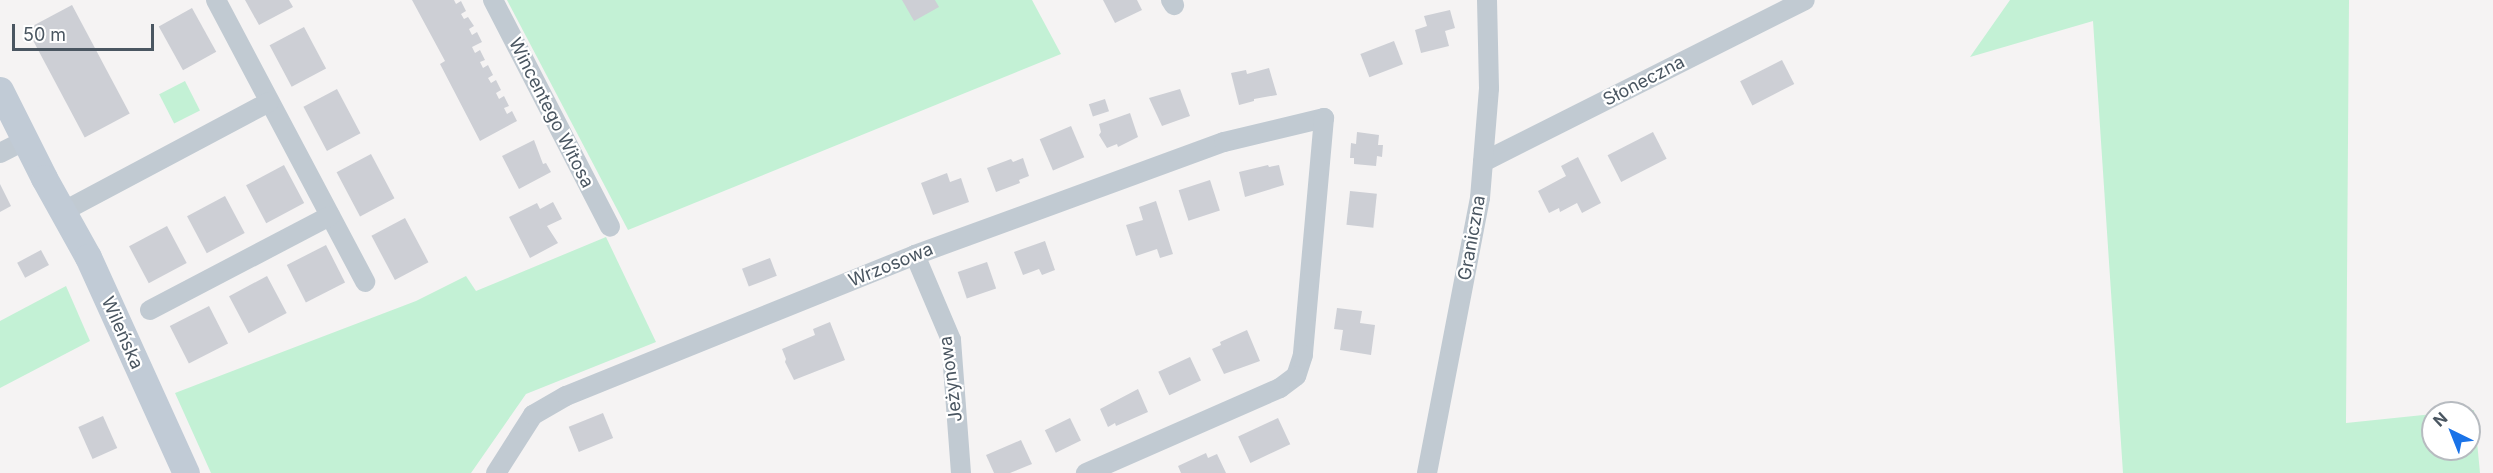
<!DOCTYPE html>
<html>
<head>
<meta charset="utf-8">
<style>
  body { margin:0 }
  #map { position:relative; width:2493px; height:473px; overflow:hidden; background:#f5f3f3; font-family:Inter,sans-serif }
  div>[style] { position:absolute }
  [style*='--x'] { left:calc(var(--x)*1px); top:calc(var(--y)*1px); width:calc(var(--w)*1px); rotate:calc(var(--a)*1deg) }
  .green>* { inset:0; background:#c3f1d5; transform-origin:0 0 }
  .building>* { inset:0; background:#cdcfd5; transform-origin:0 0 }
  .minor>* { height:20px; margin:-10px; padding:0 10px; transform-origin:10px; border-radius:10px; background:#c1cad2 }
  .secondary>* { height:27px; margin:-13.5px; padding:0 13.5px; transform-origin:13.5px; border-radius:13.5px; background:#c1cbd6 }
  span { translate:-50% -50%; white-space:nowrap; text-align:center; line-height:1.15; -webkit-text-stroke:4.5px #fff; paint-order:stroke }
  .street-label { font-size:18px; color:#4a5661 }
  .north { position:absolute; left:2421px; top:401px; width:60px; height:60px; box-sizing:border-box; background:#fff; border:2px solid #b7bbc0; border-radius:50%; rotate:317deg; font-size:16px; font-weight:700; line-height:24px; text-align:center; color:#4a5661 }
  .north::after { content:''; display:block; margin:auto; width:21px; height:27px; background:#1a73e8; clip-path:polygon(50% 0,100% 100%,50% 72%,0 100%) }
  .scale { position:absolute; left:12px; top:24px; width:142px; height:27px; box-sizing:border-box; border:3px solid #4a5661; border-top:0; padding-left:8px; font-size:18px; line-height:21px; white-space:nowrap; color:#4a5661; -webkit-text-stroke:4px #fff; paint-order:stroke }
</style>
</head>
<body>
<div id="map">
  <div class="green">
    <div style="clip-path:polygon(507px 0,1032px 0,1061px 54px,628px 230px)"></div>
    <div style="clip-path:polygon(2010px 0,2349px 0,2346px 423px,2433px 414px,2433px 449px,2469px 449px,2469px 413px,2443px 413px,2474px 410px,2480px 473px,2123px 473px,2093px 21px,1970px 57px)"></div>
    <div style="left:185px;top:81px;width:33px;height:29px;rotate:63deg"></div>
    <div style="clip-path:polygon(606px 237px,656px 342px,526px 394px,471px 473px,211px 473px,175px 393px,416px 301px,466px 276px,476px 291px)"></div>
    <div style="clip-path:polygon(66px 286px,90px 341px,0 388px,0 321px)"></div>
  </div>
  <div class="building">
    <div style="clip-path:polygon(245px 0,289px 0,293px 7px,259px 25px)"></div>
    <div style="clip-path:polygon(412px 0,454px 0,456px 4px,461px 1px,466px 11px,461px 14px,464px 19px,468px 17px,474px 26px,469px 29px,472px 35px,477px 32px,482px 42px,472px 47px,475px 53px,480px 50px,485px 60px,480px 62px,483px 68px,488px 65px,493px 75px,488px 78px,491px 83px,496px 80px,501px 90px,496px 93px,499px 99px,504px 96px,509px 106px,504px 108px,507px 114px,512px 111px,517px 121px,480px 141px,440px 64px,445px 61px)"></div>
    <div style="clip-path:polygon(902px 0,935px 0,939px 7px,914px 21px)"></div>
    <div style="clip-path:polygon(1103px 0,1137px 0,1142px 10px,1115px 23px)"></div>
    <div style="left:72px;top:5px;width:123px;height:51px;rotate:62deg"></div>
    <div style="left:192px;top:8px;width:50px;height:38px;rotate:61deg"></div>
    <div style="clip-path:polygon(1450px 10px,1455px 28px,1445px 31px,1449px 46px,1421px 53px,1415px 30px,1427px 26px,1424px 16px)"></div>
    <div style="left:304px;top:27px;width:47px;height:39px;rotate:62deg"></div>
    <div style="left:1394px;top:41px;width:25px;height:36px;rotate:69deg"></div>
    <div style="left:1782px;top:60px;width:27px;height:47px;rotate:63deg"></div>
    <div style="clip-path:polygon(1269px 68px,1277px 95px,1254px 99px,1254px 101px,1239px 105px,1231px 73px,1246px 70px,1247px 74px)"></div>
    <div style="left:337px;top:89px;width:50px;height:38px;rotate:62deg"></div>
    <div style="clip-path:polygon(1180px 89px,1190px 116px,1162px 126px,1149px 98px)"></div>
    <div style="left:1105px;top:99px;width:13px;height:17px;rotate:72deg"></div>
    <div style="clip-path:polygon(1130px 113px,1138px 137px,1118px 147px,1117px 144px,1107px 148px,1099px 135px,1101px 132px,1099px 124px)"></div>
    <div style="left:1071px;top:126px;width:34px;height:34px;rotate:67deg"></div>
    <div style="clip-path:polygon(1357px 132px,1379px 135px,1378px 145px,1383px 145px,1382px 157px,1377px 156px,1376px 166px,1354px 164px,1354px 158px,1350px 158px,1351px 143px,1356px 144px)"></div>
    <div style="left:1653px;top:132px;width:30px;height:51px;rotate:63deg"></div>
    <div style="clip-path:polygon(534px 140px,543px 164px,546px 163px,551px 172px,519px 189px,502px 156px)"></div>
    <div style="left:371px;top:154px;width:50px;height:39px;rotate:62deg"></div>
    <div style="clip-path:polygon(1578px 157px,1601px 203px,1582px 213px,1577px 203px,1560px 212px,1559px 208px,1549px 213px,1538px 191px,1566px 176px,1561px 166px)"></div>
    <div style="clip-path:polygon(1023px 158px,1029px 176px,1019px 180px,1020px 183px,996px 192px,987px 168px,1011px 159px,1013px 162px)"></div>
    <div style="left:284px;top:165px;width:43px;height:43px;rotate:62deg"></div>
    <div style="clip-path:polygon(1268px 165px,1269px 167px,1279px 165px,1284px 185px,1245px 197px,1239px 172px)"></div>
    <div style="clip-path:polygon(947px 173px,950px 182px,961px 178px,969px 202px,933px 215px,921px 183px)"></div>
    <div style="left:1210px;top:180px;width:32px;height:33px;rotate:72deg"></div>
    <div style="clip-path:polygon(0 184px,11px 206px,0 212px)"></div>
    <div style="left:1350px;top:191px;width:27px;height:34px;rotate:6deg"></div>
    <div style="left:225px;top:196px;width:42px;height:43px;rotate:62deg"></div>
    <div style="clip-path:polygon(1156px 201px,1173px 254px,1160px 258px,1157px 249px,1136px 256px,1126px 225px,1143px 220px,1139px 207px)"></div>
    <div style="clip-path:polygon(553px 202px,562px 219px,547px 226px,558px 243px,530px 258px,509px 217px,537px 203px,540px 209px)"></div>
    <div style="left:405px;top:218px;width:50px;height:38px;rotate:62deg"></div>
    <div style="left:167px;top:226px;width:42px;height:43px;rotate:62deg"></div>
    <div style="clip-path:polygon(1045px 241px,1055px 270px,1042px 275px,1039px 269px,1023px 275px,1014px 252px)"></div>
    <div style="left:326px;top:245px;width:42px;height:44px;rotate:63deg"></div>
    <div style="left:41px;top:250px;width:17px;height:27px;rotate:62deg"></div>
    <div style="left:770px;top:258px;width:19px;height:30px;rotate:69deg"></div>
    <div style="left:987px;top:262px;width:28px;height:31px;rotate:71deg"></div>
    <div style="left:267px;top:276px;width:42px;height:43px;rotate:62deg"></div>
    <div style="left:209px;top:306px;width:42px;height:44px;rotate:63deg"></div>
    <div style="clip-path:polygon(1337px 308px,1362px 311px,1360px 323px,1375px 325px,1371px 355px,1340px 350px,1343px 330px,1334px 329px)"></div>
    <div style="clip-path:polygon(830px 322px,845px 360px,794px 380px,785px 362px,786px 359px,782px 349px,815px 335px,813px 329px)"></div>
    <div style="clip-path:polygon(1247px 330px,1260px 361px,1224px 374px,1212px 349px,1221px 345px,1220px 342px)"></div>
    <div style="left:1190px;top:357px;width:26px;height:35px;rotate:65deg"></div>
    <div style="clip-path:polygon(1138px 389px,1148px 412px,1116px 426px,1115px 423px,1108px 427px,1100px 409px)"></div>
    <div style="left:603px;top:413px;width:27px;height:37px;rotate:68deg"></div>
    <div style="left:103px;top:416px;width:35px;height:27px;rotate:66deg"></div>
    <div style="left:1070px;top:418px;width:25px;height:28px;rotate:64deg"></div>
    <div style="left:1278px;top:418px;width:29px;height:44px;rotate:65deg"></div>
    <div style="clip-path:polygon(1021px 440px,1032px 464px,1010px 473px,994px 473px,986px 455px)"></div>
    <div style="clip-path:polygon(1206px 453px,1208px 458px,1217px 454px,1226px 473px,1181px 473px,1178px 466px)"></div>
  </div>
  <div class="minor">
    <div style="--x:216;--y:0;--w:319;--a:62.1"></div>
    <div style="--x:493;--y:0;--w:255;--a:62.7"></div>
    <div style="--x:1171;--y:0;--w:6;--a:59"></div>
    <div style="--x:0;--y:153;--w:28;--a:-27"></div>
    <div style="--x:1483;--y:162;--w:360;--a:-26.7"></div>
    <div style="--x:64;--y:211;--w:232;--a:-28"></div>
    <div style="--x:915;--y:255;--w:92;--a:67"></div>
    <div style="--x:951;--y:340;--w:133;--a:85.7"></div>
    <div style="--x:150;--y:310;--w:203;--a:-27.6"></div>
    <div style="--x:496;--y:473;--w:69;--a:-57.5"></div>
    <div style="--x:533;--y:415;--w:38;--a:-30"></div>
    <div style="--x:566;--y:396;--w:376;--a:-22"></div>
    <div style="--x:915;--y:255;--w:329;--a:-20.1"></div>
    <div style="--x:1224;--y:142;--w:103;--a:-13.5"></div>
    <div style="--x:1324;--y:118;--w:238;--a:95.1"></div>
    <div style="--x:1303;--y:355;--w:22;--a:108"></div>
    <div style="--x:1296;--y:376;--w:20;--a:143"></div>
    <div style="--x:1280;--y:388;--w:212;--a:156.3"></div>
    <div style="--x:1427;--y:473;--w:280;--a:-79.1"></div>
    <div style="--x:1480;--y:198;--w:110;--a:-85.3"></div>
    <div style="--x:1489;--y:88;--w:88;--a:-91.3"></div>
  </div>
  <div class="secondary">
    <div style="--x:0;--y:90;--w:98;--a:63.4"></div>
    <div style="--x:44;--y:178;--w:90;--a:60.9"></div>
    <div style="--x:88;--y:257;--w:237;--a:65.6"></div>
  </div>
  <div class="street-label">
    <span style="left:1644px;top:81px;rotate:-27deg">Słoneczna</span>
    <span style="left:551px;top:113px;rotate:63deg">Wincentego Witosa</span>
    <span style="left:1472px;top:238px;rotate:-80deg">Graniczna</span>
    <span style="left:891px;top:265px;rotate:-22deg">Wrzosowa</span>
    <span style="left:122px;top:333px;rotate:66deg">Wileńska</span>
    <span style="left:951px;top:379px;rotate:-97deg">Jeżynowa</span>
  </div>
  <div class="north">N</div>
  <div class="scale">50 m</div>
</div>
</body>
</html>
